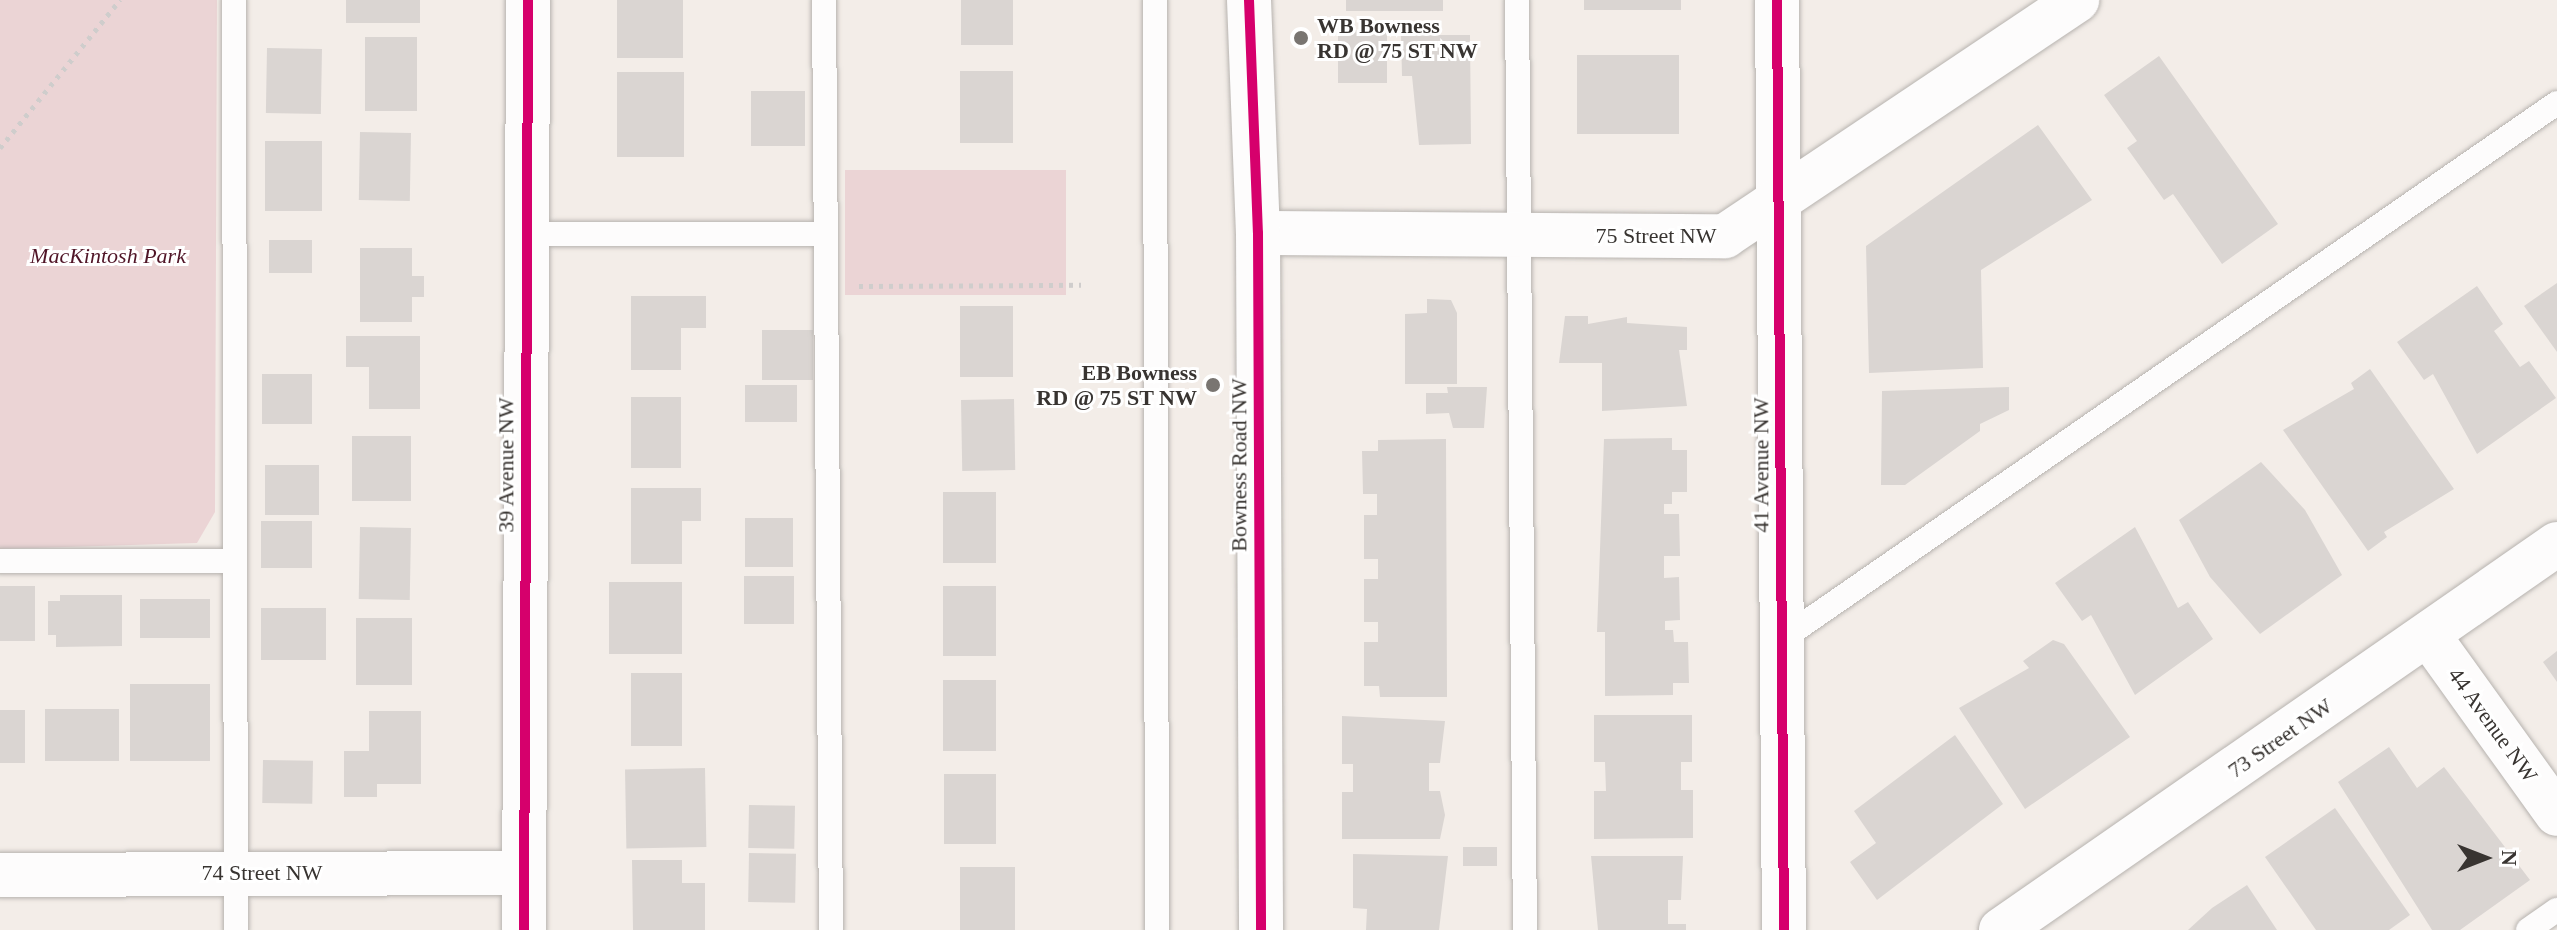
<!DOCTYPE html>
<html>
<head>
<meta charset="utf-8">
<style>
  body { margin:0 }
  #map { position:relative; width:2557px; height:930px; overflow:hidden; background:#f3ede8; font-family:Georgia,serif }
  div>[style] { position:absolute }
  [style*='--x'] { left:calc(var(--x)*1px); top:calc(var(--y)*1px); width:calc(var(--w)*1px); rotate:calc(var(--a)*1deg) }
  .green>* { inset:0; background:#ebd4d5; transform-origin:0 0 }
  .building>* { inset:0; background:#dad5d2; transform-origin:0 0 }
  .path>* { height:5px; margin-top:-2.5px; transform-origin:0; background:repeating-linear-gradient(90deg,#cfcdcc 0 4px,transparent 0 10px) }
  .roads { filter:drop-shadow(0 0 2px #b7b3af) drop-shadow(0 0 2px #b7b3af) }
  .service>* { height:24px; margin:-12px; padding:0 12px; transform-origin:12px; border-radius:12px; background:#fdfcfc }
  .minor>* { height:44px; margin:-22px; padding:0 22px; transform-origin:22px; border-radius:22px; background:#fdfcfc }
  .tertiary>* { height:44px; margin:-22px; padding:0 22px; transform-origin:22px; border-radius:22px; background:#fdfcfc }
  .cycleway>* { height:10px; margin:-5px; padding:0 5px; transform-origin:5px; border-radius:5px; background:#d6006c }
  .dots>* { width:22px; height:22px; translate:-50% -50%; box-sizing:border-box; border:4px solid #fff; border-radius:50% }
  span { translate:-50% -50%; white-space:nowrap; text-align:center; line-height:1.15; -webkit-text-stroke:6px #fff; paint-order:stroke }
  .poi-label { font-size:22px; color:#383431; font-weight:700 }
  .left { translate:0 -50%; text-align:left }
  .right { translate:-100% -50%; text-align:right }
  .street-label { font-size:22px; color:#383431 }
  .park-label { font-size:22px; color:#501527; font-style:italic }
  .north { position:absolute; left:2445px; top:818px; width:80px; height:80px; -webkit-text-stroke:6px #fff; paint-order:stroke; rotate:90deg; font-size:22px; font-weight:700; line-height:32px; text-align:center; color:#383431 }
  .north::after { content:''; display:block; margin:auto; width:28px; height:36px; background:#383431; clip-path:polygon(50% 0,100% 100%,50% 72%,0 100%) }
</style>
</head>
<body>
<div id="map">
  <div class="green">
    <div style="clip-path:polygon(0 0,217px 0,215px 512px,197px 543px,0 549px)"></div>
    <div style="left:1066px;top:170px;width:125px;height:221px;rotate:90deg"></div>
  </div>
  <div class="building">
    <div style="left:346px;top:0;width:74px;height:23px"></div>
    <div style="left:617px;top:0;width:66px;height:58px"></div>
    <div style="left:961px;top:0;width:52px;height:45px"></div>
    <div style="left:1346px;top:0;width:97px;height:11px"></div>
    <div style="left:1584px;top:0;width:97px;height:10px"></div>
    <div style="left:1338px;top:30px;width:49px;height:53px"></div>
    <div style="clip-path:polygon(1401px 35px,1470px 35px,1471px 144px,1419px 145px,1412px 76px,1402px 76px)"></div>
    <div style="left:365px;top:37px;width:52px;height:74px"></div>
    <div style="left:267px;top:48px;width:55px;height:65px;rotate:1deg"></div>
    <div style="left:1577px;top:55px;width:102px;height:79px"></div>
    <div style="clip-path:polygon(2159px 56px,2278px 224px,2222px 264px,2173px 194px,2164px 200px,2127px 148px,2137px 141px,2104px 95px)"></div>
    <div style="left:960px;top:71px;width:53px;height:72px"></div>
    <div style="left:684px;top:72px;width:85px;height:67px;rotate:90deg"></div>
    <div style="left:751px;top:91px;width:54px;height:55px"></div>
    <div style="clip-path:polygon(2038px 125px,2092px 200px,1981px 270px,1983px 368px,1869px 373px,1866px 246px)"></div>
    <div style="left:360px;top:132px;width:51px;height:68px;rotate:1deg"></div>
    <div style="left:265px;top:141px;width:57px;height:70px"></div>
    <div style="left:269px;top:240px;width:43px;height:33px"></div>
    <div style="clip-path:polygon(360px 248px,412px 248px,412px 276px,424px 276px,424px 297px,412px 297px,412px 322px,360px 322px)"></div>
    <div style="clip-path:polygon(2557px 283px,2557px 352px,2524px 306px)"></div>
    <div style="clip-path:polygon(2477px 286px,2503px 324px,2494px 331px,2520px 367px,2529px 361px,2556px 398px,2477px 454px,2433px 374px,2424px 380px,2397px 342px)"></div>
    <div style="clip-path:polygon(631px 296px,706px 296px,706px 328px,681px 328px,681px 370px,631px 370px)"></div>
    <div style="clip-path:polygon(1427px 299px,1451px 300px,1457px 313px,1457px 384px,1405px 384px,1405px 314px,1427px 313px)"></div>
    <div style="left:960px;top:306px;width:53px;height:71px"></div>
    <div style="clip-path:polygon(1565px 316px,1588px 316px,1588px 324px,1627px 317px,1627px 323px,1687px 327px,1687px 350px,1679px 350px,1687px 406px,1602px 411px,1602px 363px,1559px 363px)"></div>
    <div style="left:762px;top:330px;width:51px;height:50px"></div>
    <div style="clip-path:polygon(346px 336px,420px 336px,420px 409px,369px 409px,369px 367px,346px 367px)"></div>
    <div style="clip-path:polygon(2370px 369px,2454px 489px,2384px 532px,2387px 537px,2368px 551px,2283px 430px,2354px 389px,2351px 383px)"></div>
    <div style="left:262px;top:374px;width:50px;height:50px"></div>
    <div style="left:745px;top:385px;width:52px;height:37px"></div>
    <div style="clip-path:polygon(1447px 387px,1487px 387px,1484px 428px,1453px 428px,1449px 413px,1426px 414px,1426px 393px,1448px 393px)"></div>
    <div style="clip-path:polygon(2009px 387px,2009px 410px,1980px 424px,1980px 431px,1905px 485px,1881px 485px,1882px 391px)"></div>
    <div style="left:631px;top:397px;width:50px;height:71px"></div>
    <div style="left:1014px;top:399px;width:71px;height:53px;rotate:89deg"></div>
    <div style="left:352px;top:436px;width:59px;height:65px"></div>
    <div style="clip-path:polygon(1672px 438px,1672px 450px,1687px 450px,1687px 492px,1672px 492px,1672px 504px,1664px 504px,1664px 514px,1679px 514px,1680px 556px,1664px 556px,1664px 578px,1679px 577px,1680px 620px,1665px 621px,1665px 630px,1673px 630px,1674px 642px,1688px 642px,1689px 683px,1673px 683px,1673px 695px,1605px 696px,1605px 632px,1597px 632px,1604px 439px)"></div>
    <div style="clip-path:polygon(1446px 439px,1447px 697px,1380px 697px,1379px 686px,1364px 686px,1364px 642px,1378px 642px,1378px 622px,1364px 622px,1364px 579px,1378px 579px,1378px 559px,1364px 559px,1364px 515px,1377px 515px,1377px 494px,1363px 494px,1362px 451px,1378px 451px,1378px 440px)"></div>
    <div style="clip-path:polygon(2261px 462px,2305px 510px,2342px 575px,2260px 634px,2210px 577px,2179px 520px)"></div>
    <div style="left:265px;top:465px;width:54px;height:50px"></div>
    <div style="clip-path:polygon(631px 488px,701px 488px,701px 521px,682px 521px,682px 564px,631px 564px)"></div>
    <div style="left:996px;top:492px;width:71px;height:53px;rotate:90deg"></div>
    <div style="left:745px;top:518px;width:48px;height:49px"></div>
    <div style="left:261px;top:521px;width:51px;height:47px"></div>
    <div style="left:360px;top:527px;width:51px;height:72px;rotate:1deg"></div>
    <div style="clip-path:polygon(2135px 527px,2178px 608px,2188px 602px,2213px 639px,2135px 695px,2091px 615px,2082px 621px,2055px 583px)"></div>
    <div style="left:744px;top:576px;width:50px;height:48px"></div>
    <div style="left:609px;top:582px;width:73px;height:72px"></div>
    <div style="left:35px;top:586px;width:55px;height:35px;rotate:90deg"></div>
    <div style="left:996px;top:586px;width:70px;height:53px;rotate:90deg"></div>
    <div style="clip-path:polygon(60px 595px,122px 595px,122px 646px,56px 647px,56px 635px,48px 635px,48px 601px,60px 601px)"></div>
    <div style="left:140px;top:599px;width:70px;height:39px"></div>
    <div style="left:261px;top:608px;width:65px;height:52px"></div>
    <div style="left:356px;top:618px;width:56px;height:67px"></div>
    <div style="clip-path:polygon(2053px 640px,2064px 644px,2130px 737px,2025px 809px,1959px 708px,2029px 668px,2023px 661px)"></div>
    <div style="clip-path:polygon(2557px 651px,2557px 682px,2543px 662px)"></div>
    <div style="left:631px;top:673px;width:51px;height:73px"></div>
    <div style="left:943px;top:680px;width:53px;height:71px"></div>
    <div style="left:130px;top:684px;width:80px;height:77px"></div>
    <div style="left:45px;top:709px;width:74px;height:52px"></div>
    <div style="left:0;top:710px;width:25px;height:53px"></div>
    <div style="clip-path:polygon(369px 711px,421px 711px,421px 784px,377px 784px,377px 797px,344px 797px,344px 751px,369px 751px)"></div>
    <div style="clip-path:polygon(1594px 715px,1692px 715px,1692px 762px,1681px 762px,1681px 790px,1693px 790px,1693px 838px,1594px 839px,1594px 791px,1606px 791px,1605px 762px,1594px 762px)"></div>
    <div style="clip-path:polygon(1342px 716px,1445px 721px,1440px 763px,1429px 763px,1429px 791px,1440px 791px,1445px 815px,1440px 839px,1342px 839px,1342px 792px,1353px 792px,1353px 764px,1342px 764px)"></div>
    <div style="clip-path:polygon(1955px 735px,2003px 804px,1877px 900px,1850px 862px,1876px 843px,1854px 811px)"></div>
    <div style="clip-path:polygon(2389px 747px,2417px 788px,2444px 767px,2530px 880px,2460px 930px,2432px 930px,2338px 782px)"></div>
    <div style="left:263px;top:760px;width:50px;height:43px;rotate:1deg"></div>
    <div style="left:705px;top:768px;width:79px;height:80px;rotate:89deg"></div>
    <div style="left:944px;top:774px;width:52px;height:70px"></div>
    <div style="left:749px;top:805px;width:46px;height:43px;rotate:1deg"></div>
    <div style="clip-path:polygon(2335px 808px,2410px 915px,2389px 930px,2316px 930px,2265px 857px)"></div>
    <div style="left:1463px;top:847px;width:34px;height:19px"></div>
    <div style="left:749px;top:853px;width:47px;height:49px;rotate:1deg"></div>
    <div style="clip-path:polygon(1353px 854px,1448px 856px,1439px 930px,1366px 930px,1367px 909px,1353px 908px)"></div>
    <div style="clip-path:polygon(1591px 856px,1683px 856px,1681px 900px,1668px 900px,1668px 924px,1686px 924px,1686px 930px,1598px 930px)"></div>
    <div style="clip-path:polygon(632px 860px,682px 860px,682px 883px,705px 883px,705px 930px,633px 930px)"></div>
    <div style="left:960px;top:867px;width:55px;height:63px"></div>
    <div style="clip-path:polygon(2247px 885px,2277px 930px,2188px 930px,2212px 908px)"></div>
  </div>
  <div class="path">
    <div style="--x:0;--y:148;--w:191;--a:-51"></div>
    <div style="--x:859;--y:286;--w:222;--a:-0.3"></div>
  </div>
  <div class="roads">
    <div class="service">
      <div style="--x:234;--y:0;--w:930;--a:89.88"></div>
      <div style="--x:824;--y:0;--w:930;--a:89.57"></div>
      <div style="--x:1155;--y:0;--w:930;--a:89.88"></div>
      <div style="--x:1517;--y:0;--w:930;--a:89.51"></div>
      <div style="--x:527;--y:234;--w:298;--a:0"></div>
      <div style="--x:0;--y:561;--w:233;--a:0"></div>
      <div style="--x:1782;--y:639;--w:942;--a:-34.67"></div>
      <div style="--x:2528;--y:930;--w:35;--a:-35"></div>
    </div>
    <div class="minor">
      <div style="--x:1777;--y:0;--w:930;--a:89.57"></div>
      <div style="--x:1258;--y:233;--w:467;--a:0.4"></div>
      <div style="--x:1725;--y:236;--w:424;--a:-33.8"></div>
      <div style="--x:2429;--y:636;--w:219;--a:54.3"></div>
      <div style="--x:0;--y:875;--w:523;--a:-0.22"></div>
      <div style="--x:524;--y:930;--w:930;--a:-89.75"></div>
      <div style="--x:2001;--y:930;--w:677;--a:-34.77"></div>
    </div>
    <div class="tertiary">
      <div style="--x:1249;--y:0;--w:233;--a:87.8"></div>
      <div style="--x:1258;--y:233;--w:697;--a:89.75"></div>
    </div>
  </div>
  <div class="cycleway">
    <div style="--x:1249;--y:0;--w:233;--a:87.8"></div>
    <div style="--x:1258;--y:233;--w:697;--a:89.75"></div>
    <div style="--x:1777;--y:0;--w:930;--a:89.57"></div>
    <div style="--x:524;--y:930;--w:930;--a:-89.75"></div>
  </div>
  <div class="dots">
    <div style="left:1301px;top:38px;background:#797571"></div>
    <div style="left:1213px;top:385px;background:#797571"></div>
  </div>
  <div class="poi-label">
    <span class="left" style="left:1317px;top:38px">WB Bowness<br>RD @ 75 ST NW</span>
    <span class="right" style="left:1197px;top:385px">EB Bowness<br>RD @ 75 ST NW</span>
  </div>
  <div class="street-label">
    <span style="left:1656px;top:236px">75 Street NW</span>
    <span style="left:506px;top:465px;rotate:-90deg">39 Avenue NW</span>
    <span style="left:1239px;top:465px;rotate:-90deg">Bowness Road NW</span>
    <span style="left:1761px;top:465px;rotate:-90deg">41 Avenue NW</span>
    <span style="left:2493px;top:725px;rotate:54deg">44 Avenue NW</span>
    <span style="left:2280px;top:738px;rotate:-35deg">73 Street NW</span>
    <span style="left:262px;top:873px">74 Street NW</span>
  </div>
  <div class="park-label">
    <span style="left:108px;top:256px">MacKintosh Park</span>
  </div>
  <div class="north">N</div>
</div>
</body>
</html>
